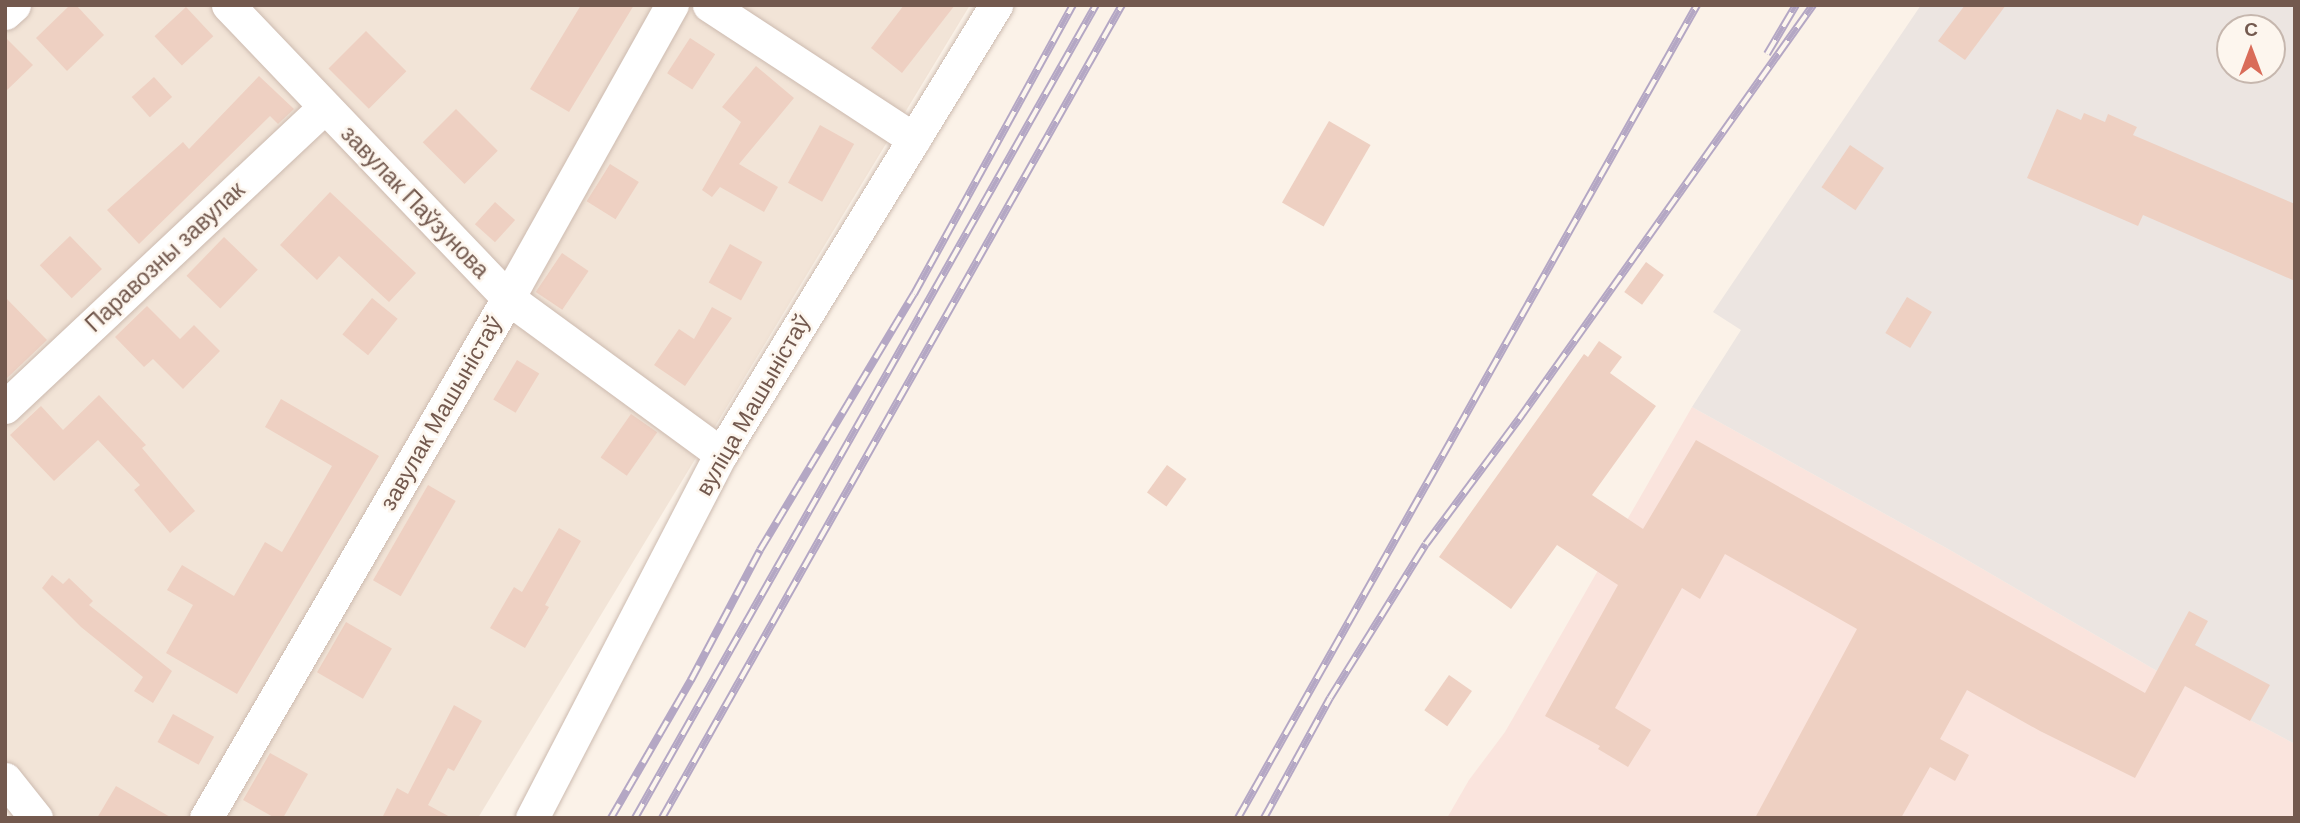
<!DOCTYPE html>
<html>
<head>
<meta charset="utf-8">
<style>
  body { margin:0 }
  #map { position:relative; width:2300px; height:823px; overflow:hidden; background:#fbf2e8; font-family:"DM Sans",sans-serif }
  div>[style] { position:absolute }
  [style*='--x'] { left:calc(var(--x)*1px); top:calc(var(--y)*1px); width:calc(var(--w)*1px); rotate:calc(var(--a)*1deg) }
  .residential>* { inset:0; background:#f2e4d7 }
  .commercial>* { inset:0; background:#fae4dd }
  .industrial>* { inset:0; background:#ece5e1 }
  .building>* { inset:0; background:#eed0c2; transform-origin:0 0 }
  .roads { filter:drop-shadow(0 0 2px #ccbaaf) drop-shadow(0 0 2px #ccbaaf) }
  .minor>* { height:33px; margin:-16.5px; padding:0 16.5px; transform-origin:16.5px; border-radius:16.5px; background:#fff }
  .rail>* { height:8px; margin-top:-4px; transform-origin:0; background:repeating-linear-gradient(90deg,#fdf6ee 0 16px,#b4a7c4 0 32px); box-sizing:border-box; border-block:2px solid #b4a7c4 }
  span { translate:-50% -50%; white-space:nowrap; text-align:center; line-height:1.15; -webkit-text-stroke:5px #fdf6ee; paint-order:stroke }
  .street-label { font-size:23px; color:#73594e }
  .frame { position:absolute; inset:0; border:7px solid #73594e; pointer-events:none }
  .north { position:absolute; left:2216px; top:14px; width:70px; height:70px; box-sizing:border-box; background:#fdf6ee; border:2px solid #c6b7ae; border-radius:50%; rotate:0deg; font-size:19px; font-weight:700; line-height:28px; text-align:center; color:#73594e }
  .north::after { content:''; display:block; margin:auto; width:24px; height:32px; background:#d96c59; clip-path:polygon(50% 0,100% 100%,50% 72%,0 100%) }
</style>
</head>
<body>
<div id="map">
  <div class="residential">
    <div style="clip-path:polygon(5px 5px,970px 5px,478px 818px,51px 818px,5px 760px)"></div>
  </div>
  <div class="commercial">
    <div style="clip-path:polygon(1692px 407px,1950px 550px,2157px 671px,2295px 744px,2295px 818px,1447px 818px,1469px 780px,1505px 732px)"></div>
  </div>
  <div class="industrial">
    <div style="clip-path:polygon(evenodd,1921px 5px,2295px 5px,2295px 744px,2157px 671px,1950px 550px,1692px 407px,1741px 330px,1713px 312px,1921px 5px,2230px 28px,2272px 28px,2272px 70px,2230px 70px,2230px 28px)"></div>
  </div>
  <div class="building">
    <div style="clip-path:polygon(70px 5px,76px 5px,104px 35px,67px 71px,36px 38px)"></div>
    <div style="clip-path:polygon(581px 5px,634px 5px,569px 112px,530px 89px)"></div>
    <div style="clip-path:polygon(904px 5px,955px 5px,902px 73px,871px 48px)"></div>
    <div style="clip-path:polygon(1965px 5px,2006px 5px,1965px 60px,1938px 41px)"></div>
    <div style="left:186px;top:7px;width:40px;height:43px;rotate:47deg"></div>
    <div style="left:366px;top:31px;width:57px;height:53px;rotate:45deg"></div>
    <div style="clip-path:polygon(5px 37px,33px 65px,5px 92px)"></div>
    <div style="left:690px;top:38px;width:30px;height:42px;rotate:33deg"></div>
    <div style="clip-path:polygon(756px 66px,794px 98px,739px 164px,778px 187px,764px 212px,720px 187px,712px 197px,702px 190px,741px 122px,722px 107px)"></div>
    <div style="clip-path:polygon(259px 76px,294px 109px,278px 124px,270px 116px,139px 244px,107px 210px,183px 142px,189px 149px)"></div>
    <div style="left:154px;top:77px;width:27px;height:30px;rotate:48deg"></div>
    <div style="left:456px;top:109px;width:59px;height:47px;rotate:45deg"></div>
    <div style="clip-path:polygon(2057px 109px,2081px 120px,2084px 113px,2105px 122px,2108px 114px,2137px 127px,2133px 135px,2295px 204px,2295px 281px,2143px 215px,2138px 226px,2027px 178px)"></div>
    <div style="left:1329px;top:121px;width:48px;height:94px;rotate:30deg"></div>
    <div style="left:820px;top:125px;width:39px;height:66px;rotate:29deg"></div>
    <div style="left:1850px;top:145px;width:41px;height:51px;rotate:34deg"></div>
    <div style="left:610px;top:164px;width:34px;height:44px;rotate:32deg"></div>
    <div style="clip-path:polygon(330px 192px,416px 273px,389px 302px,339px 256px,317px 280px,280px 245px)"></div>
    <div style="left:495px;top:202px;width:27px;height:30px;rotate:42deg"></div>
    <div style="left:70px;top:236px;width:46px;height:42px;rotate:46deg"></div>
    <div style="left:224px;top:237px;width:47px;height:54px;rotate:44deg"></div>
    <div style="left:730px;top:244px;width:37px;height:44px;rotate:29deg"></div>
    <div style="left:562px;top:253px;width:32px;height:47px;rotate:34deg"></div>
    <div style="left:1646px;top:262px;width:22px;height:37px;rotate:36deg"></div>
    <div style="clip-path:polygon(5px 297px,47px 340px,5px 380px)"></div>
    <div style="left:1907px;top:297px;width:29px;height:42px;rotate:31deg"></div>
    <div style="left:372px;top:298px;width:33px;height:47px;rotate:39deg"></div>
    <div style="clip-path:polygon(147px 306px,180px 339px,194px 325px,220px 351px,183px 389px,153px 359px,144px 367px,115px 337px)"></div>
    <div style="clip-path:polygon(712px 307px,732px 318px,685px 386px,654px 365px,679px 329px,694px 339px)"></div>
    <div style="clip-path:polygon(1599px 341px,1622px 357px,1610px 373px,1656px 406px,1592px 495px,1643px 529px,1696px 440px,2145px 693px,2189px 611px,2208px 621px,2195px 645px,2270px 685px,2250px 721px,2185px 686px,2135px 778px,2040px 731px,1967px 690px,1940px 739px,1969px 755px,1955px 781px,1930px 767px,1901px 818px,1755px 818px,1857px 629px,1725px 554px,1700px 599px,1682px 588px,1615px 708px,1651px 730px,1628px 767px,1598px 749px,1600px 746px,1545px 716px,1618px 585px,1557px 545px,1511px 609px,1439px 557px,1584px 354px,1588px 357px)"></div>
    <div style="left:517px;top:360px;width:26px;height:46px;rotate:31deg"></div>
    <div style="clip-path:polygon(99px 395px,146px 445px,142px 448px,195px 511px,170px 533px,134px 490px,140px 485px,98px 440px,54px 481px,10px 435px,41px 406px,63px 430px)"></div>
    <div style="clip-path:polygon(281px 399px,379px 456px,237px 694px,166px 653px,193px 605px,167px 590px,182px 565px,234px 596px,265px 542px,282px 552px,332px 466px,265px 427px)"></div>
    <div style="left:631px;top:414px;width:32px;height:53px;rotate:35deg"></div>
    <div style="left:1167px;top:465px;width:24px;height:34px;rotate:36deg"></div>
    <div style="left:428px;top:485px;width:32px;height:110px;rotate:30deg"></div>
    <div style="clip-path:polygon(559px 528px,581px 541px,545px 605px,549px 607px,525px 648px,490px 628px,514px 587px,522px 592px)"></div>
    <div style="clip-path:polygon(52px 575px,63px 584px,69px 578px,93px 601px,89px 605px,172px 671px,153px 703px,134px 691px,143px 677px,81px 627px,42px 588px)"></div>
    <div style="left:346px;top:622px;width:53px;height:58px;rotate:30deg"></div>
    <div style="left:1449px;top:675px;width:28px;height:43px;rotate:35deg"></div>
    <div style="clip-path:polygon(454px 705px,482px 721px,454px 771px,448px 768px,428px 805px,452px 818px,382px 818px,397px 788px,408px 794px)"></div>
    <div style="left:173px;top:714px;width:47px;height:32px;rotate:29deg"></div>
    <div style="clip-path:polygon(270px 753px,308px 774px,283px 818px,275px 818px,243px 800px)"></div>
    <div style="clip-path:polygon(116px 786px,172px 818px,97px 818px)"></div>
  </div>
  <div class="roads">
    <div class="minor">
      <div style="--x:228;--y:5;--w:405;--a:46.3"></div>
      <div style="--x:508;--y:298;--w:264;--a:36.2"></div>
      <div style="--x:709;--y:5;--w:245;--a:33.2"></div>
      <div style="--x:5;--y:13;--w:12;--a:-42"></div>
      <div style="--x:5;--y:407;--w:438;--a:-43.2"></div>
      <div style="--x:5;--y:779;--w:50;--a:51.5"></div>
      <div style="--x:206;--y:818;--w:601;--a:-59.85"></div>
      <div style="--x:508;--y:298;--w:336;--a:-60.8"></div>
      <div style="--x:532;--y:818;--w:410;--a:-62.6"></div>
      <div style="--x:721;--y:454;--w:527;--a:-58.51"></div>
    </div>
  </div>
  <div class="rail">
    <div style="--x:1767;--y:54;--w:57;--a:-59.4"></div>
    <div style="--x:611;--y:818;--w:160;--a:-59.9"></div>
    <div style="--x:691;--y:680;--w:147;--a:-62"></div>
    <div style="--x:760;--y:550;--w:299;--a:-59"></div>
    <div style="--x:914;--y:294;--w:330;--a:-61.2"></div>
    <div style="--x:635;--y:818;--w:935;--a:-60.45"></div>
    <div style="--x:662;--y:818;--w:934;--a:-60.5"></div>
    <div style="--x:1238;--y:818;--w:934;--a:-60.55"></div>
    <div style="--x:1264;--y:818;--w:137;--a:-61.2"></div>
    <div style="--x:1330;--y:698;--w:181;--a:-58.1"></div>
    <div style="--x:1426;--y:544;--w:156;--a:-53.4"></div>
    <div style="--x:1519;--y:419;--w:508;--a:-54.62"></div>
  </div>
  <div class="street-label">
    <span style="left:415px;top:202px;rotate:46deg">завулак Паўзунова</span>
    <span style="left:165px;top:257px;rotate:-43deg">Паравозны завулак</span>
    <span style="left:753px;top:405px;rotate:-60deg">вуліца Машыністаў</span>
    <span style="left:441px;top:413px;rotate:-60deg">завулак Машыністаў</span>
  </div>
  <div class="frame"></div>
  <div class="north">С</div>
</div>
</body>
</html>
